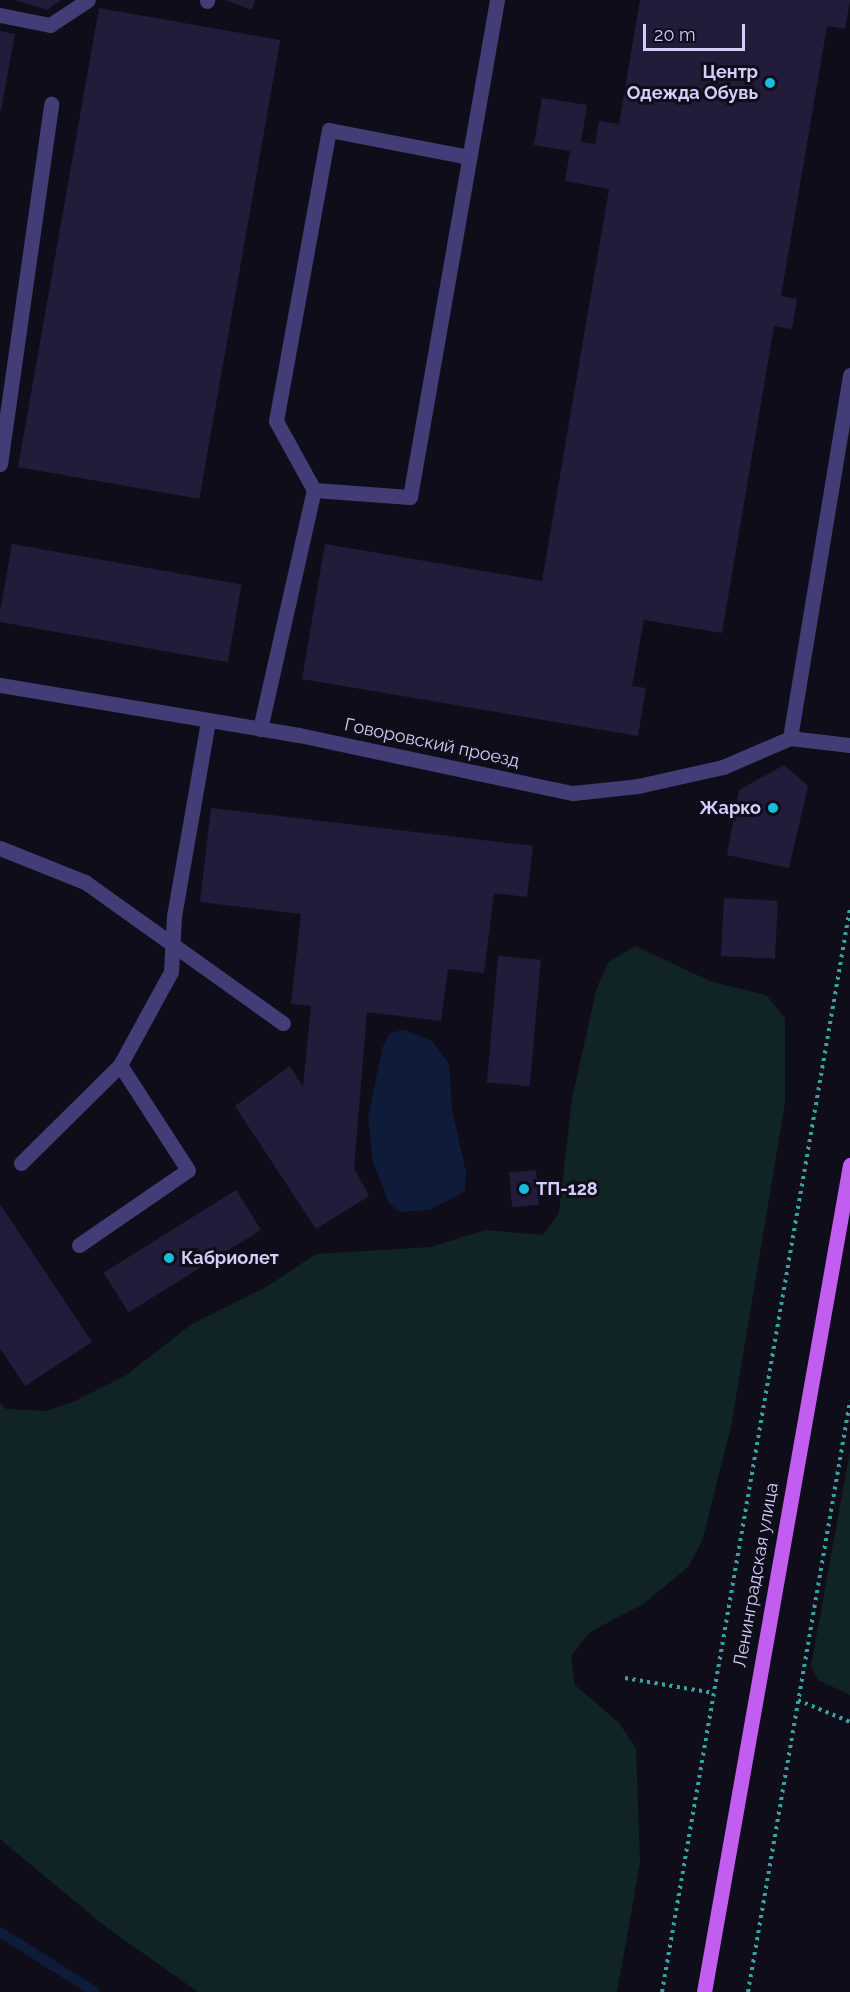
<!DOCTYPE html>
<html>
<head>
<meta charset="utf-8">
<style>
  body { margin:0 }
  #map { position:relative; width:850px; height:1992px; overflow:hidden; background:#100d1b; font-family:Raleway,sans-serif }
  div>[style] { position:absolute }
  [style*='--x'] { left:calc(var(--x)*1px); top:calc(var(--y)*1px); width:calc(var(--w)*1px); rotate:calc(var(--a)*1deg) }
  .green>* { inset:0; background:#112425 }
  .water>* { inset:0; background:#0f1c39 }
  .stream>* { height:10px; margin:-5px; padding:0 5px; transform-origin:5px; border-radius:5px; background:#0f1c39 }
  .building>* { inset:0; background:#231b3a; transform-origin:0 0 }
  .path>* { height:4px; margin-top:-2px; transform-origin:0; background:repeating-linear-gradient(90deg,#38a2a2 0 3px,transparent 0 7.5px) }
  .minor>* { height:15px; margin:-7.5px; padding:0 7.5px; transform-origin:7.5px; border-radius:7.5px; background:#423d76 }
  .major>* { height:15px; margin:-7.5px; padding:0 7.5px; transform-origin:7.5px; border-radius:7.5px; background:#c25eef }
  .dots>* { width:16px; height:16px; translate:-50% -50%; box-sizing:border-box; border:3px solid #100d1b; border-radius:50% }
  span { translate:-50% -50%; white-space:nowrap; text-align:center; line-height:1.15; -webkit-text-stroke:6px #100d1b; paint-order:stroke }
  .poi-label { font-size:18px; color:#d4cdfa; font-weight:700 }
  .right { translate:-100% -50%; text-align:right }
  .left { translate:0 -50%; text-align:left }
  .street-label { font-size:18px; color:#d4cdfa }
  .scale { position:absolute; left:643px; top:24px; width:102px; height:27px; box-sizing:border-box; border:3px solid #d4cdfa; border-top:0; padding-left:8px; font-size:18px; line-height:21px; white-space:nowrap; color:#d4cdfa; -webkit-text-stroke:4px #100d1b; paint-order:stroke }
</style>
</head>
<body>
<div id="map">
  <div class="green">
    <div style="clip-path:polygon(635px 946px,712px 982px,766px 995px,785px 1018px,785px 1103px,731px 1427px,702px 1541px,688px 1567px,643px 1604px,590px 1632px,571px 1656px,575px 1685px,619px 1723px,636px 1748px,640px 1863px,617px 1992px,198px 1992px,106px 1927px,0 1839px,0 1403px,6px 1409px,47px 1411px,75px 1401px,125px 1376px,192px 1324px,268px 1286px,316px 1254px,431px 1247px,485px 1230px,542px 1235px,559px 1214px,572px 1099px,597px 987px,609px 962px)"></div>
    <div style="clip-path:polygon(850px 1451px,850px 1695px,818px 1680px,811px 1666px)"></div>
  </div>
  <div class="water">
    <div style="clip-path:polygon(404px 1030px,432px 1041px,449px 1064px,452px 1110px,466px 1172px,465px 1191px,430px 1210px,400px 1212px,389px 1203px,373px 1162px,368px 1117px,383px 1046px,390px 1033px)"></div>
  </div>
  <div class="stream">
    <div style="--x:0;--y:1932;--w:112;--a:32.3"></div>
  </div>
  <div class="building">
    <div style="clip-path:polygon(15px 0,61px 0,47px 10px)"></div>
    <div style="clip-path:polygon(226px 0,255px 0,252px 10px)"></div>
    <div style="clip-path:polygon(640px 0,850px 0,845px 29px,827px 26px,781px 296px,797px 299px,792px 329px,774px 326px,722px 633px,644px 620px,632px 686px,646px 688px,638px 736px,302px 679px,325px 544px,542px 581px,609px 189px,565px 181px,570px 151px,534px 145px,542px 98px,587px 105px,581px 142px,595px 144px,599px 121px,619px 124px)"></div>
    <div style="left:99px;top:8px;width:184px;height:466px;rotate:10deg"></div>
    <div style="clip-path:polygon(0 31px,15px 34px,1px 110px,0 110px)"></div>
    <div style="left:12px;top:544px;width:233px;height:79px;rotate:10deg"></div>
    <div style="clip-path:polygon(784px 765px,808px 786px,789px 868px,727px 855px,739px 790px)"></div>
    <div style="clip-path:polygon(211px 808px,533px 846px,527px 897px,494px 893px,484px 973px,448px 969px,441px 1021px,367px 1012px,354px 1168px,369px 1196px,316px 1229px,235px 1106px,290px 1066px,303px 1087px,311px 1006px,291px 1004px,301px 914px,200px 902px)"></div>
    <div style="left:724px;top:898px;width:54px;height:58px;rotate:3deg"></div>
    <div style="left:498px;top:956px;width:43px;height:127px;rotate:5deg"></div>
    <div style="left:536px;top:1170px;width:35px;height:27px;rotate:85deg"></div>
    <div style="left:236px;top:1190px;width:47px;height:156px;rotate:58deg"></div>
    <div style="clip-path:polygon(0 1204px,92px 1342px,25px 1386px,0 1348px)"></div>
  </div>
  <div class="path">
    <div style="--x:625;--y:1678;--w:90;--a:9.6"></div>
    <div style="--x:798;--y:1700;--w:56;--a:22.9"></div>
    <div style="--x:662;--y:1992;--w:1100;--a:-80.16"></div>
    <div style="--x:748;--y:1992;--w:600;--a:-80.21"></div>
  </div>
  <div class="minor">
    <div style="--x:207;--y:1;--w:1;--a:-90"></div>
    <div style="--x:0;--y:15;--w:51;--a:11.3"></div>
    <div style="--x:50;--y:25;--w:45;--a:-33.3"></div>
    <div style="--x:0;--y:464;--w:364;--a:-81.9"></div>
    <div style="--x:314;--y:490;--w:96;--a:4.2"></div>
    <div style="--x:410;--y:497;--w:505;--a:-80.07"></div>
    <div style="--x:0;--y:685;--w:303;--a:9.5"></div>
    <div style="--x:299;--y:735;--w:280;--a:12"></div>
    <div style="--x:573;--y:793;--w:65;--a:-6.1"></div>
    <div style="--x:638;--y:786;--w:87;--a:-12.6"></div>
    <div style="--x:723;--y:767;--w:73;--a:-23.4"></div>
    <div style="--x:790;--y:738;--w:60;--a:6.7"></div>
    <div style="--x:260;--y:729;--w:245;--a:-77.3"></div>
    <div style="--x:314;--y:490;--w:79;--a:-118.8"></div>
    <div style="--x:276;--y:421;--w:296;--a:-79.7"></div>
    <div style="--x:329;--y:130;--w:143;--a:10.9"></div>
    <div style="--x:790;--y:738;--w:368;--a:-80.6"></div>
    <div style="--x:0;--y:848;--w:92;--a:21.8"></div>
    <div style="--x:85;--y:882;--w:243;--a:35.5"></div>
    <div style="--x:21;--y:1163;--w:139;--a:-44.7"></div>
    <div style="--x:79;--y:1245;--w:132;--a:-34.5"></div>
    <div style="--x:188;--y:1170;--w:125;--a:-122.9"></div>
    <div style="--x:120;--y:1065;--w:106;--a:-61.3"></div>
    <div style="--x:171;--y:972;--w:56;--a:-86.9"></div>
    <div style="--x:174;--y:916;--w:197;--a:-80.1"></div>
  </div>
  <div class="major">
    <div style="--x:704;--y:1992;--w:840;--a:-79.99"></div>
  </div>
  <div class="dots">
    <div style="left:770px;top:83px;background:#16bddd"></div>
    <div style="left:773px;top:808px;background:#16bddd"></div>
    <div style="left:524px;top:1189px;background:#16bddd"></div>
    <div style="left:169px;top:1258px;background:#16bddd"></div>
  </div>
  <div class="poi-label">
    <span class="right" style="left:758px;top:83px">Центр<br>Одежда Обувь</span>
    <span class="right" style="left:761px;top:808px">Жарко</span>
    <span class="left" style="left:536px;top:1189px">ТП-128</span>
    <span class="left" style="left:181px;top:1258px">Кабриолет</span>
  </div>
  <div class="street-label">
    <span style="left:432px;top:743px;rotate:12deg">Говоровский проезд</span>
    <span style="left:756px;top:1575px;rotate:-80deg">Ленинградская улица</span>
  </div>
  <div class="scale">20 m</div>
</div>
</body>
</html>
